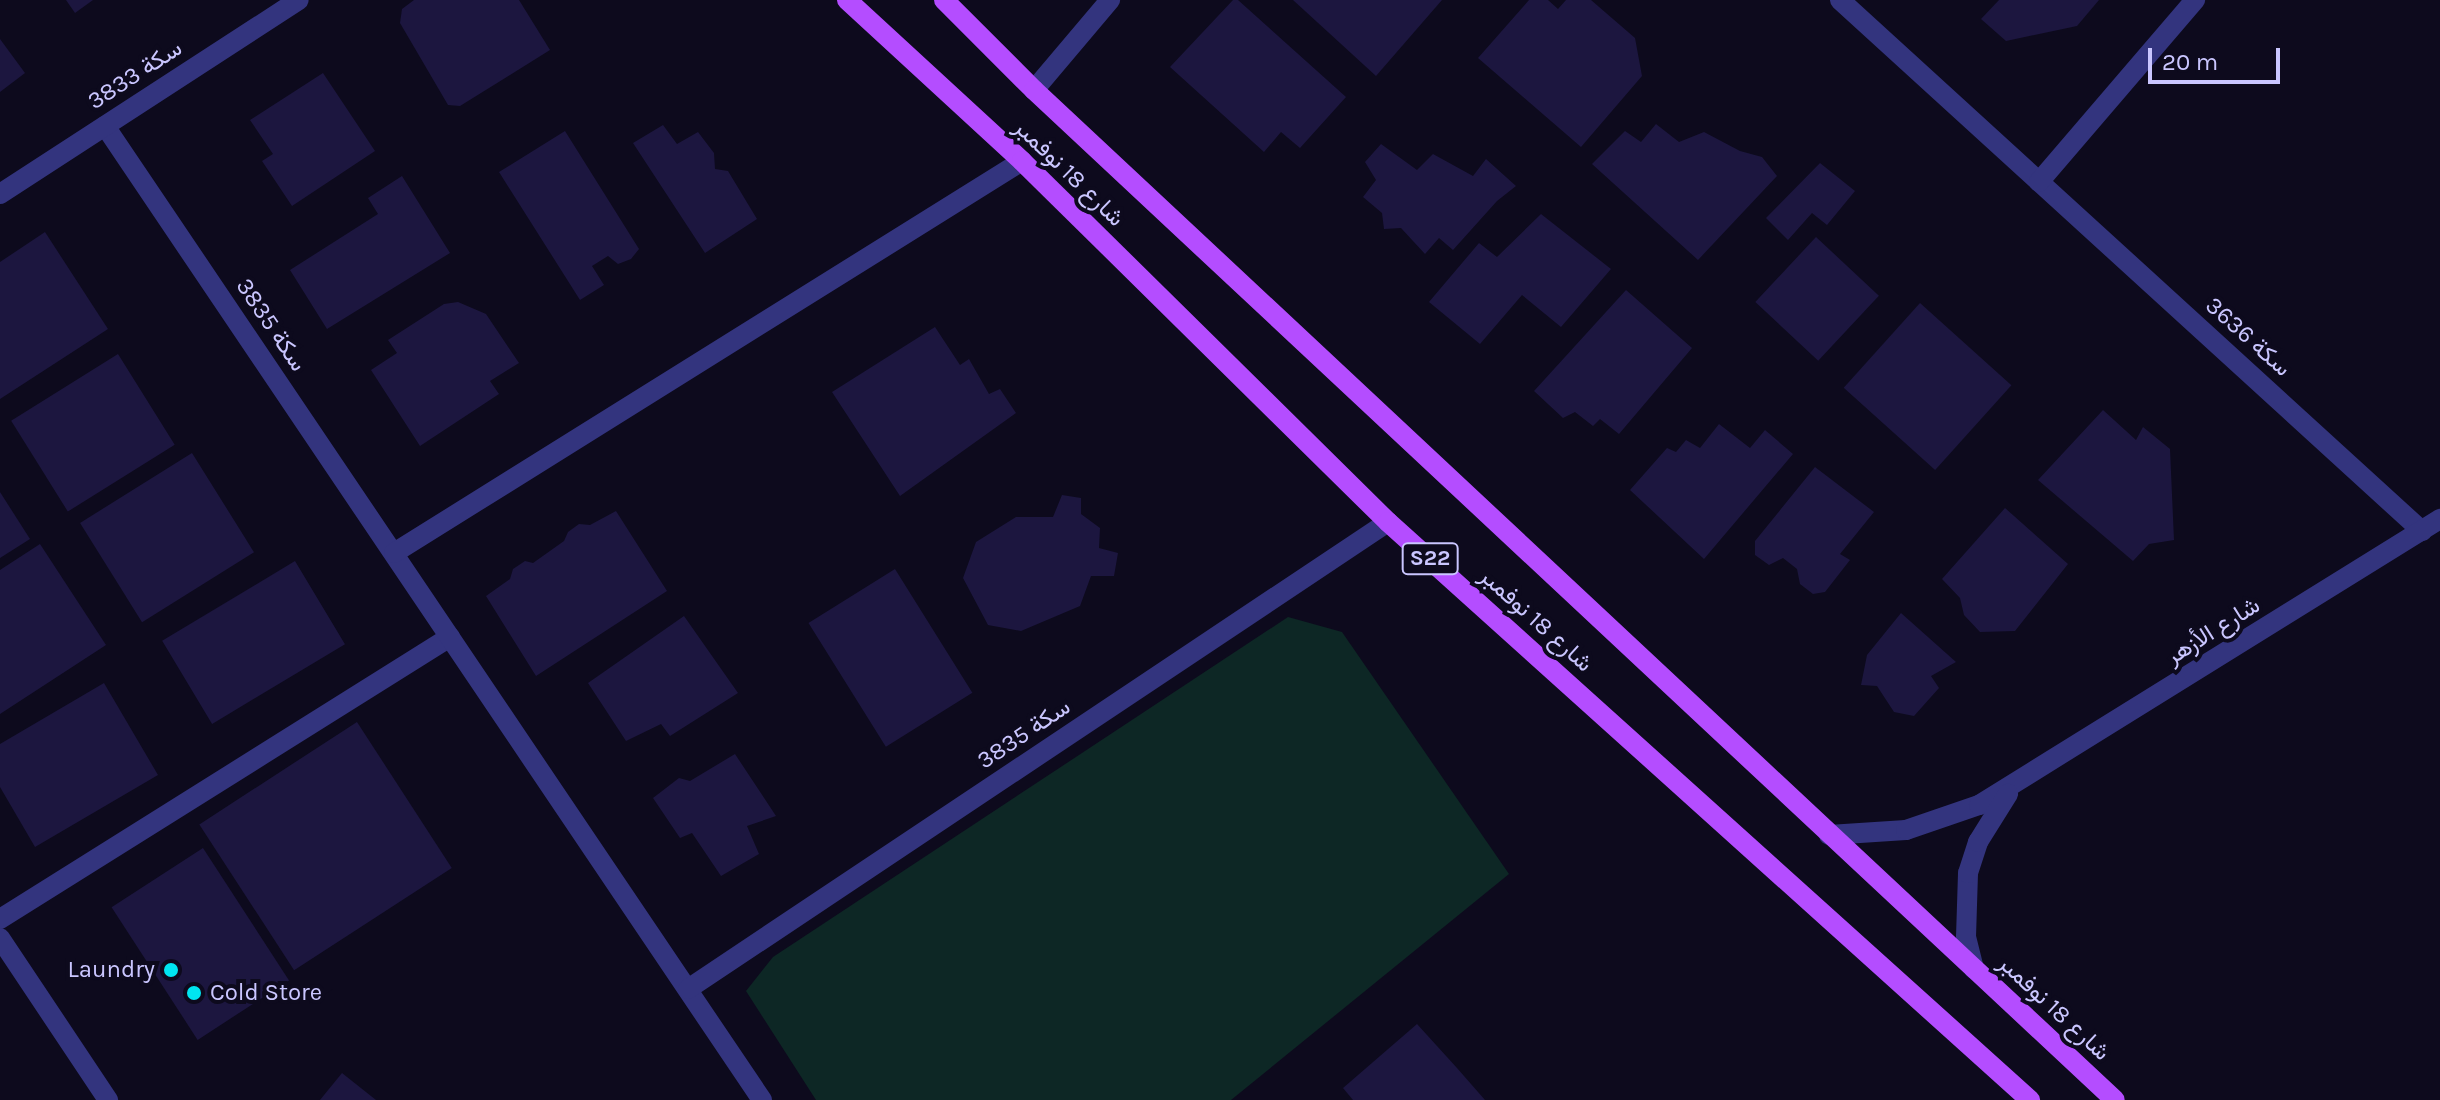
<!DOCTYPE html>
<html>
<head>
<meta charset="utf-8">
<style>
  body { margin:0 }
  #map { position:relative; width:2440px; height:1100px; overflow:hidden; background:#0d0a1d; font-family:Karla,Vazirmatn,sans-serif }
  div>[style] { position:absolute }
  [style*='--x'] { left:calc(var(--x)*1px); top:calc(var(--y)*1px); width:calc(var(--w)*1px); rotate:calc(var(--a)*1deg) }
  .green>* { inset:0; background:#0d2725 }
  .building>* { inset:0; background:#1c163f; transform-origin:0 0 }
  .service>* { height:20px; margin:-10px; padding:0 10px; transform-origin:10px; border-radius:10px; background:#33347e }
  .minor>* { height:20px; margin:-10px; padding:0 10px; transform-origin:10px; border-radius:10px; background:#33347e }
  .primary>* { height:20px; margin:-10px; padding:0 10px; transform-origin:10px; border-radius:10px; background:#b44dff }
  .dots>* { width:22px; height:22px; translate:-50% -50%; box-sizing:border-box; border:4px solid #0d0a1d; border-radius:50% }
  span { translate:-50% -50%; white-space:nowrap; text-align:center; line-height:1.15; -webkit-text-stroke:8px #0d0a1d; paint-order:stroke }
  .shield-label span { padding:2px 6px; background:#0d0a1d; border:2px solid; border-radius:6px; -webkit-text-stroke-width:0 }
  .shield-label { font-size:22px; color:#cac6ff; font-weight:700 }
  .street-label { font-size:24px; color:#cac6ff }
  .poi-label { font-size:24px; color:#cac6ff }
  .right { translate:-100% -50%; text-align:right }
  .left { translate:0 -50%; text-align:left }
  .scale { position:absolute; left:2148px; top:48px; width:132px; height:36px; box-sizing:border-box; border:4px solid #cac6ff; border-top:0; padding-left:10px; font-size:24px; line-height:28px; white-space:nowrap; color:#cac6ff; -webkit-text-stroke:6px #0d0a1d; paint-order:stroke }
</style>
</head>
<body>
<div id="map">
  <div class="green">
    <div style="clip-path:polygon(1288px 617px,1342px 632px,1509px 874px,1231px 1100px,816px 1100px,746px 991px,773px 957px)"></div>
  </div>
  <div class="building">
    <div style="clip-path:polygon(66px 0,93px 0,75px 13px)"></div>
    <div style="clip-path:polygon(414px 0,519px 0,550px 50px,460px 106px,448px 105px,400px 23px,402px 9px)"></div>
    <div style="clip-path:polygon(1233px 0,1238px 0,1346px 97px,1300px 148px,1281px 132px,1264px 152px,1170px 67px)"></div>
    <div style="clip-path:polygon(1293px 0,1442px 0,1376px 76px)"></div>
    <div style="clip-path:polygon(1529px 0,1548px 0,1558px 9px,1566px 0,1591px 0,1635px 38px,1642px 76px,1581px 147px,1478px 58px)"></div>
    <div style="clip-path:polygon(1999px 0,2099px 0,2077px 26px,2006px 41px,1981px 19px)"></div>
    <div style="clip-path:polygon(0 39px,25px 73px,0 92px)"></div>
    <div style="clip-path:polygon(323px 73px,375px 151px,292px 206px,262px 161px,273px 154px,250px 120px)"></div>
    <div style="clip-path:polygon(1656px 124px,1679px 142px,1704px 132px,1740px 151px,1762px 157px,1777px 176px,1698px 260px,1592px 164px,1625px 131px,1641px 142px)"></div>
    <div style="clip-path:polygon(663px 125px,677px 144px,698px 132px,714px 153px,715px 169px,728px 171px,757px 219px,705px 253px,633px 143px)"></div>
    <div style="clip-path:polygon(565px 131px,639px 249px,631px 259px,618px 264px,608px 256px,592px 266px,604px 285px,580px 300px,499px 172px)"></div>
    <div style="clip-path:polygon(1381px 144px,1417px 170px,1433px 154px,1473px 176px,1486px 159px,1516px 186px,1497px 201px,1453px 250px,1439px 238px,1425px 254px,1401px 228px,1384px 229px,1382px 213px,1363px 197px,1376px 180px,1365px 162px)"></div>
    <div style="clip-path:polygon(1820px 163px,1855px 191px,1827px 225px,1812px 213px,1788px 240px,1766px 218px)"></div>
    <div style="clip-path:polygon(402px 176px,450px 253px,327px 329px,290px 270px,378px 214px,368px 198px)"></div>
    <div style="clip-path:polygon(1541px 214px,1611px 269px,1561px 327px,1522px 295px,1480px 344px,1429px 302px,1479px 243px,1497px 257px)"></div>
    <div style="clip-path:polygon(45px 232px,108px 329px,0 399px,0 262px)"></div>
    <div style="left:1816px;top:237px;width:86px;height:89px;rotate:43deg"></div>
    <div style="clip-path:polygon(1626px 290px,1692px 348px,1619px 434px,1600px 419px,1593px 426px,1575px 412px,1563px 418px,1534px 391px)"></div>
    <div style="clip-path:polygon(458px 302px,486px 314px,519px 363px,490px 381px,499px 394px,420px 446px,371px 370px,397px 353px,388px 340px,444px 304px)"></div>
    <div style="left:1920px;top:303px;width:123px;height:114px;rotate:42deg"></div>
    <div style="clip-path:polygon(935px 327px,960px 365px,969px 359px,989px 394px,1000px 389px,1016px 413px,900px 496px,832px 392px)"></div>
    <div style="left:118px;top:354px;width:107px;height:126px;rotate:58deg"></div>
    <div style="clip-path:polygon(2103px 410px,2136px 440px,2143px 427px,2170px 449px,2174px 540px,2149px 544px,2133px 561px,2038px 480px)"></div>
    <div style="clip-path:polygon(1719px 424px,1750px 448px,1765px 430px,1793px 454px,1704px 559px,1630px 490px,1667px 448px,1676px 452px,1686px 440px,1700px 448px)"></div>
    <div style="left:192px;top:453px;width:117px;height:132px;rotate:58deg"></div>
    <div style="clip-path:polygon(1815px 467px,1874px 512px,1840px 554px,1850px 560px,1825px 592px,1813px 594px,1800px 584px,1797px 569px,1783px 558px,1769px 565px,1755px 555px,1755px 541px)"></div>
    <div style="clip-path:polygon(0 492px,30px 539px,0 558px)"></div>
    <div style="clip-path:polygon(1062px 495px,1081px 498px,1081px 514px,1100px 528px,1099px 548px,1118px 553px,1114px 576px,1091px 576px,1080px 606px,1021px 631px,988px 625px,963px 578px,976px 542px,1016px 517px,1053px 517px)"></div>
    <div style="clip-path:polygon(2005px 508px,2068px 564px,2015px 631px,1980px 632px,1964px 615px,1960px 598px,1942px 579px)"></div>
    <div style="clip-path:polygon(616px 511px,667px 591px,536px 676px,486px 596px,510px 579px,513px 569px,525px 561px,533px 563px,564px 541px,568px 532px,579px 524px,590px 525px)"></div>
    <div style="clip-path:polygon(40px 544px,106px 645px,0 714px,0 570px)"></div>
    <div style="left:295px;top:561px;width:97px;height:155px;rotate:59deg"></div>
    <div style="left:895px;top:569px;width:146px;height:102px;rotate:58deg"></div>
    <div style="clip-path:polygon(1901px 613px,1956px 662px,1931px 676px,1939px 688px,1914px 716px,1894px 712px,1877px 686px,1861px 685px,1867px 655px)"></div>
    <div style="clip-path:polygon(684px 616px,738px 693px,670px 736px,661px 724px,626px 741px,588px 683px)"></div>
    <div style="clip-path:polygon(104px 683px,158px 775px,35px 847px,0 787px,0 744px)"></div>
    <div style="left:357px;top:722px;width:174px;height:188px;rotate:57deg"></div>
    <div style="clip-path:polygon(735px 754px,776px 816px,747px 826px,759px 854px,721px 876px,692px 833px,680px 838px,653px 798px,679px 778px,690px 781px)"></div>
    <div style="left:203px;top:848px;width:158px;height:109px;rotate:57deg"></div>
    <div style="clip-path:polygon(1417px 1024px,1457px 1068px,1485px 1100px,1353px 1100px,1343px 1088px)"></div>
    <div style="clip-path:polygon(342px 1073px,376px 1100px,320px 1100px)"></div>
  </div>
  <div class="service">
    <div style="--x:0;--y:919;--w:531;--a:-32.07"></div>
  </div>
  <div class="minor">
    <div style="--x:1840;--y:0;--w:788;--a:42.38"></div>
    <div style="--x:1034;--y:90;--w:118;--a:-49.8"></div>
    <div style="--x:105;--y:126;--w:1175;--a:56"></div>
    <div style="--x:2039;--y:182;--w:240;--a:-49.4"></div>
    <div style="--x:0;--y:194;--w:356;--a:-33"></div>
    <div style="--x:394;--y:553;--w:740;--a:-31.97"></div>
    <div style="--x:1829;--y:835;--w:77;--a:-3.7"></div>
    <div style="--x:1906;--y:830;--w:77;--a:-18.9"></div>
    <div style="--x:1979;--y:805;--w:543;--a:-31.82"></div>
    <div style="--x:0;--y:938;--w:195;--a:56.3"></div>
    <div style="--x:1974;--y:969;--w:33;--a:-104"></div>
    <div style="--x:1966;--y:937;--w:64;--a:-88.2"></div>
    <div style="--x:1968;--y:873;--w:33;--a:-72"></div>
    <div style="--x:1978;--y:842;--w:57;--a:-58"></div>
    <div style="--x:688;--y:989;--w:841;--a:-33.71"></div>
  </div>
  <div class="primary">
    <div style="--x:847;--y:0;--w:238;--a:42.6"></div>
    <div style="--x:1022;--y:161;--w:514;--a:44.61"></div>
    <div style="--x:1388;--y:522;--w:864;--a:42"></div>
    <div style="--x:944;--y:0;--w:127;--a:45"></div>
    <div style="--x:1034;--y:90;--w:1479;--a:43.06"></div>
  </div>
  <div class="dots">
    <div style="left:171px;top:970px;background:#00e5f1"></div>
    <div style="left:194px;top:993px;background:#00e5f1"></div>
  </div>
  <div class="shield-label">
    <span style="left:1430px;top:559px">S22</span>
  </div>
  <div class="street-label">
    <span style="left:135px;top:75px;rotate:-33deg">سكة 3833</span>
    <span style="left:1069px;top:173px;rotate:44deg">شارع 18 نوفمبر</span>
    <span style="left:271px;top:325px;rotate:56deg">سكة 3835</span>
    <span style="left:2248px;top:337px;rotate:42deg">سكة 3636</span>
    <span style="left:1536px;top:620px;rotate:42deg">شارع 18 نوفمبر</span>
    <span style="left:2213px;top:631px;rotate:-32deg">شارع الأزهر</span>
    <span style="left:1024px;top:734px;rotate:-34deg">سكة 3835</span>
    <span style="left:2054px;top:1008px;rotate:43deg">شارع 18 نوفمبر</span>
  </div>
  <div class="poi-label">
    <span class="right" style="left:155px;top:970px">Laundry</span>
    <span class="left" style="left:210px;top:993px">Cold Store</span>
  </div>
  <div class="scale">20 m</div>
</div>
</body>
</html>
